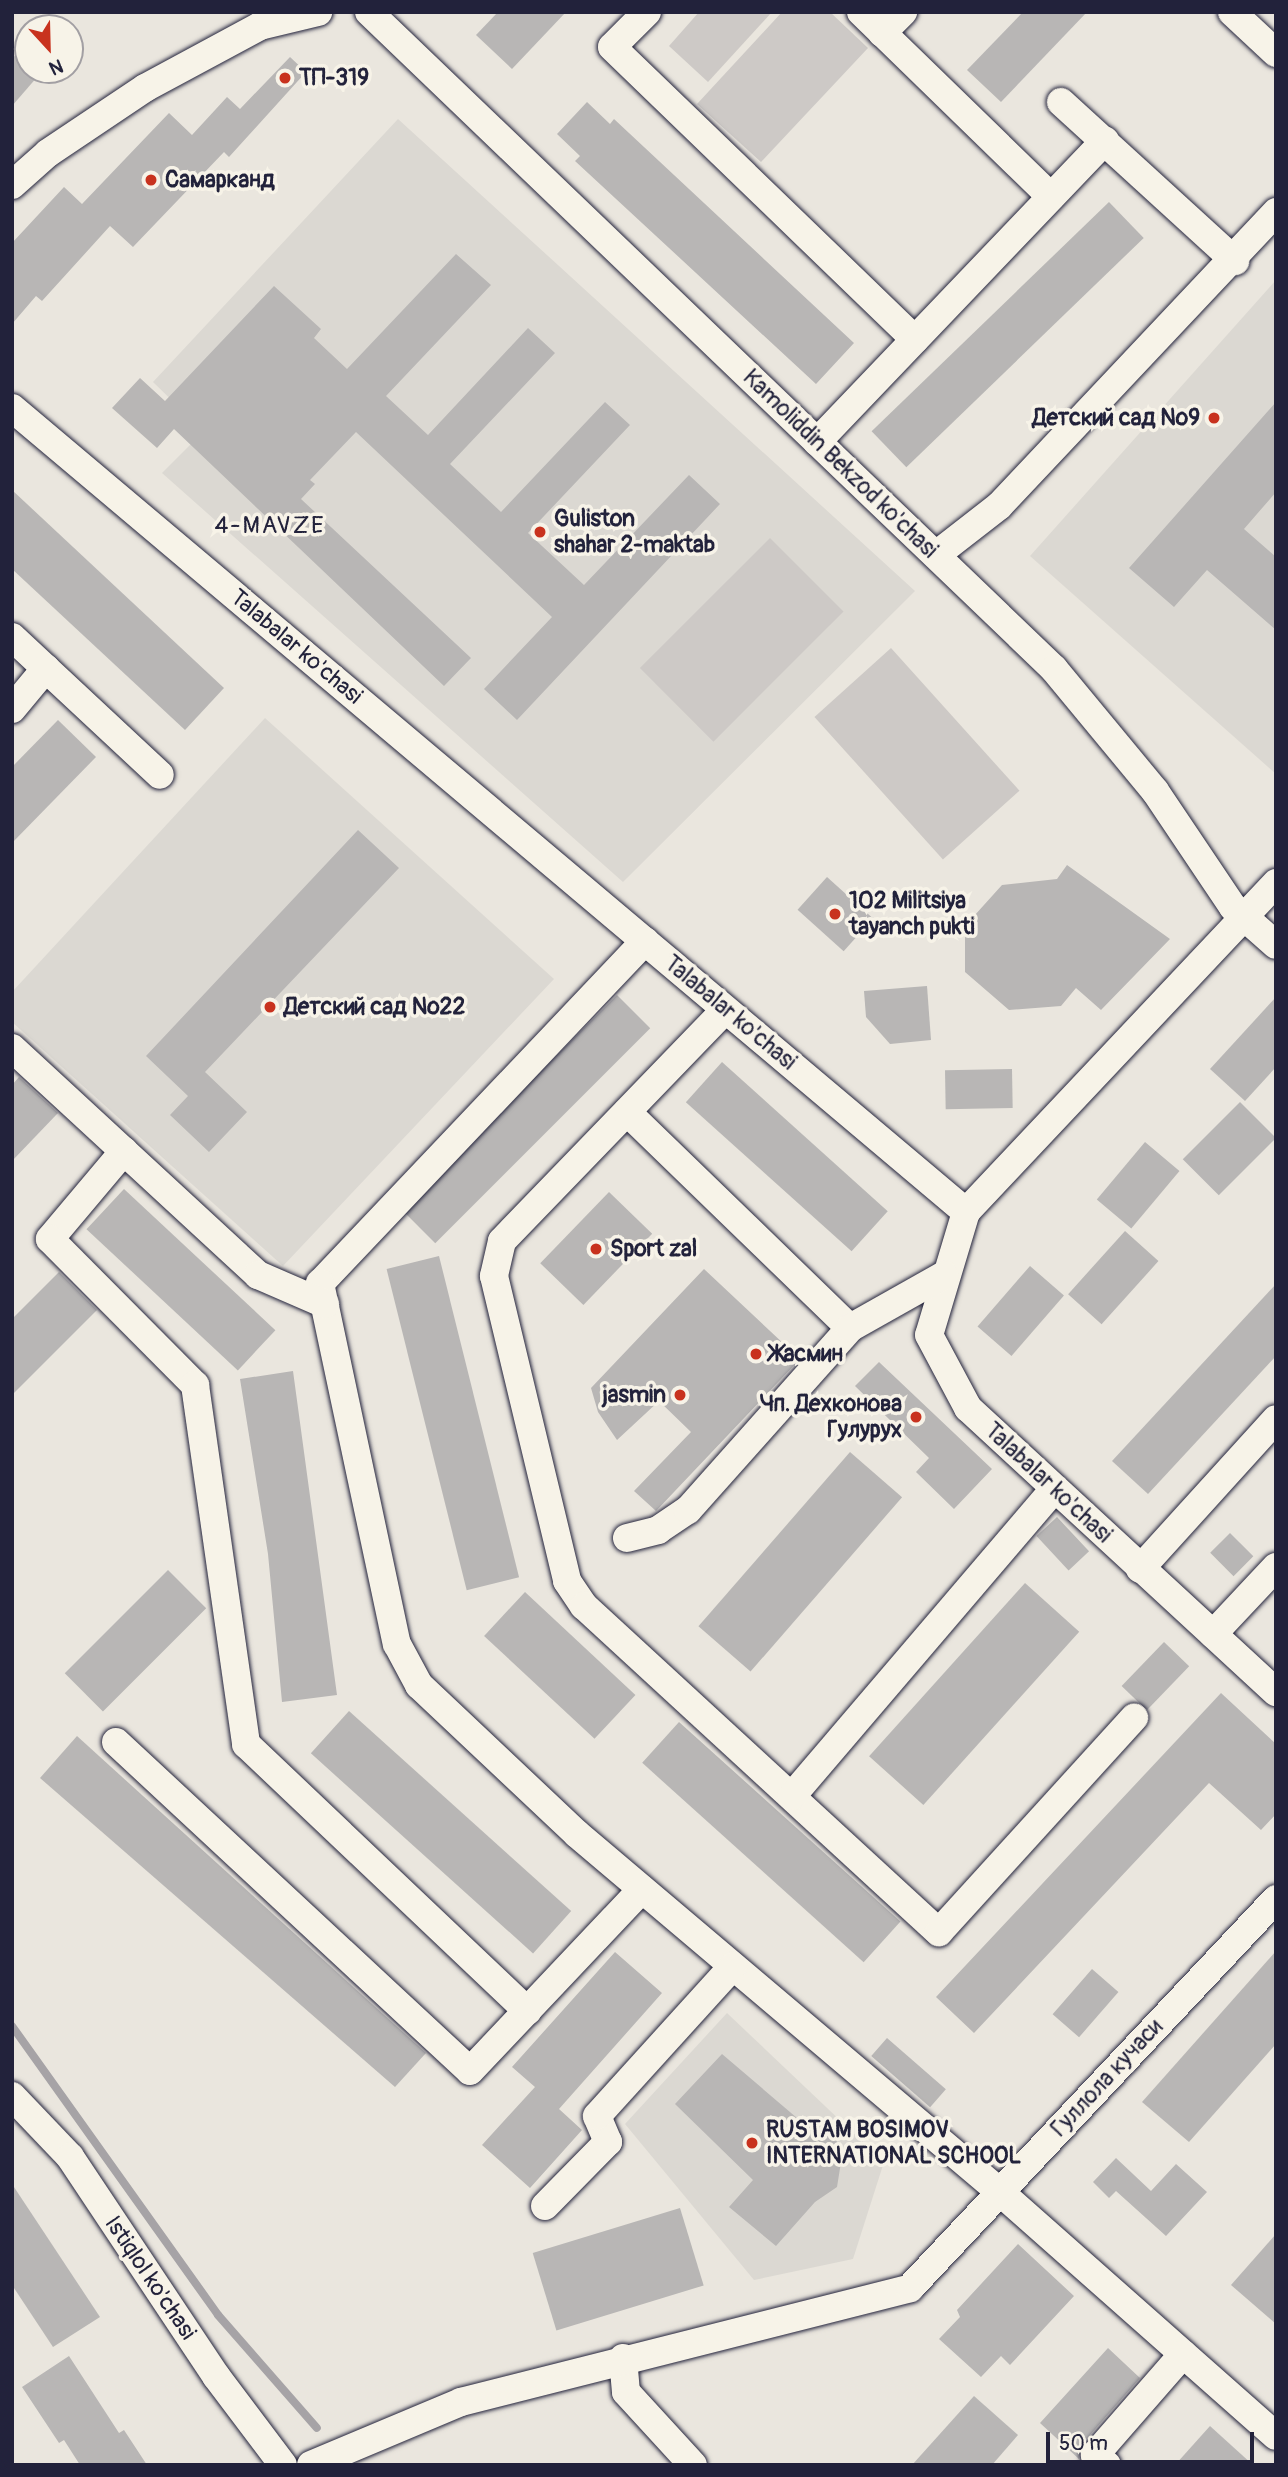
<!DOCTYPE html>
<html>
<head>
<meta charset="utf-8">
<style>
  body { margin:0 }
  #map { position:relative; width:1288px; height:2477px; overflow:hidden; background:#eae6de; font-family:Pangolin,sans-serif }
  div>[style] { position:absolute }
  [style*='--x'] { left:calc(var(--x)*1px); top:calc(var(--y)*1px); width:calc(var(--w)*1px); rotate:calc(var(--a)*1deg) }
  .built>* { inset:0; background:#dbd8d2 }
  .green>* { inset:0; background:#cdc9c6; transform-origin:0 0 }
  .stream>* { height:8px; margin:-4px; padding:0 4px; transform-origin:4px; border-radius:4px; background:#a6a3a6 }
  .building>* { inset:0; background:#b8b6b5; transform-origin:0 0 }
  .roads { filter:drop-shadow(0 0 2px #22223b) drop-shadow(0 0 2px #22223b) }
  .minor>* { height:28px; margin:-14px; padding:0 14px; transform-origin:14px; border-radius:14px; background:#f7f3e8 }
  .dots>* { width:19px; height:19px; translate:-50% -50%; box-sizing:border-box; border:4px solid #f7f3e8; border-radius:50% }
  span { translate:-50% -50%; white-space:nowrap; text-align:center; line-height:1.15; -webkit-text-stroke:7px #f7f3e8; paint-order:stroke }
  .poi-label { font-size:23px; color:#22223b; font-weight:700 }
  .left { translate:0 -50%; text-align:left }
  .right { translate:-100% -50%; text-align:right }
  .street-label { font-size:23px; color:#22223b }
  .neighbourhood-label { font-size:24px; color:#22223b; letter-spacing:2px }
  .frame { position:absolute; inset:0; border:14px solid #22223b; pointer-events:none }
  .north { position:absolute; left:14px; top:14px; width:70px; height:70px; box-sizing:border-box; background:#f7f3e8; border:2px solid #a29fa3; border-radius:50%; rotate:158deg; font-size:19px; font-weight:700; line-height:28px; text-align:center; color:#22223b }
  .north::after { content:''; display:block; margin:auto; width:24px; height:32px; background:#c8321e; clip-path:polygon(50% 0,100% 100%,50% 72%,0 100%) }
  .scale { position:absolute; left:1046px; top:2432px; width:208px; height:32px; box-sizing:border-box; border:4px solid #22223b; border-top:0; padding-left:9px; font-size:21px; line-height:24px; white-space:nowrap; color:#22223b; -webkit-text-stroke:5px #f7f3e8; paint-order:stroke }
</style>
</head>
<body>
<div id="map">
  <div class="built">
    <div style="clip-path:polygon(398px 119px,915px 591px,623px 882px,162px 473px,194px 441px,189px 417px,153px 382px)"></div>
    <div style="clip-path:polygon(1276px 280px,1276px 774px,1030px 556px)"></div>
    <div style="clip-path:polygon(265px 718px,554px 979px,283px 1266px,12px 1022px,12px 992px)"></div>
    <div style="clip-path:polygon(727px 2013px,884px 2162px,853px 2259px,754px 2280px,625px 2124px)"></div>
  </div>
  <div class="green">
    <div style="clip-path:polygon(699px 12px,772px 12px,708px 82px,669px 46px)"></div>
    <div style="clip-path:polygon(782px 12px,830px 12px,868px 48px,761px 162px,697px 104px)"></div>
    <div style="left:770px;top:538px;width:104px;height:184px;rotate:45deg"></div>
    <div style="left:891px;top:648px;width:192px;height:103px;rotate:48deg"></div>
  </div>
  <div class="stream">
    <div style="--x:12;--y:2026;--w:355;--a:54.5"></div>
    <div style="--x:218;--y:2315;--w:150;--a:48.8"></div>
  </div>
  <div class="building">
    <div style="clip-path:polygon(498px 12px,566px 12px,512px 69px,476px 35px)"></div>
    <div style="clip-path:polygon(1023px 12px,1087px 12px,1001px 102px,967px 70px)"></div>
    <div style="clip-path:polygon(12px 54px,38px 76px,12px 106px)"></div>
    <div style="clip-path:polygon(290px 57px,306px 72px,229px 157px,224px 152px,133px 247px,110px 226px,42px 301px,36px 296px,12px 324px,12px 243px,64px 187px,82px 204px,169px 113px,192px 135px,227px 97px,240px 109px)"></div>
    <div style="clip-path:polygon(587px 102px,610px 124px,614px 119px,854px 343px,816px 384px,575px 161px,580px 156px,557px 134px)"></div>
    <div style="left:1109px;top:202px;width:50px;height:330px;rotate:46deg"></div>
    <div style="clip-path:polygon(456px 254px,491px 285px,386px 396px,428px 435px,528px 328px,555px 353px,450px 464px,501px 512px,605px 402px,630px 425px,528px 533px,584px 585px,689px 475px,720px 504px,517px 720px,484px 689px,552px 617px,356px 432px,310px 480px,315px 484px,301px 499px,471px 658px,444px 686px,174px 429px,157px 448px,112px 408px,140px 378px,165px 401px,274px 286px,321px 329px,314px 338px,347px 369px)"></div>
    <div style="clip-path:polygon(1276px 402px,1276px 492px,1244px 529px,1276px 557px,1276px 630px,1207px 570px,1174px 607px,1129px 568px)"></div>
    <div style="clip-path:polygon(12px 490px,224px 688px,185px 730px,12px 569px)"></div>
    <div style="clip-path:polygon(58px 720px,96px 757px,12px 843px,12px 767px)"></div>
    <div style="clip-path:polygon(358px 830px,399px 868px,205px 1072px,247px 1112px,209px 1152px,170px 1115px,188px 1096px,146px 1056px)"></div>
    <div style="clip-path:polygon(1067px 865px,1170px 939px,1101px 1010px,1076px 988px,1061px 1006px,1009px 1010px,965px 972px,965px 926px,1002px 885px,1057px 879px)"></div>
    <div style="left:827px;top:877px;width:62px;height:44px;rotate:42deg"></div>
    <div style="clip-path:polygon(927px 986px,931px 1040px,890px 1044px,866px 1017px,864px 991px)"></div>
    <div style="left:617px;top:995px;width:47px;height:304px;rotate:45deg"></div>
    <div style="clip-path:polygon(1276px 997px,1276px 1067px,1245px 1101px,1210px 1069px)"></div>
    <div style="left:722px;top:1062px;width:223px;height:54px;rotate:42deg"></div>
    <div style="left:1012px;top:1069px;width:39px;height:67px;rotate:89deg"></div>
    <div style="clip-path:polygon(19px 1077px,58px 1113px,12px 1161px,12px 1085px)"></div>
    <div style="left:1240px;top:1102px;width:51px;height:81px;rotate:45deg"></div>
    <div style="left:1145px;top:1142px;width:45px;height:75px;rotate:40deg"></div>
    <div style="left:124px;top:1189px;width:207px;height:55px;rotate:43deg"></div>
    <div style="left:609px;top:1192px;width:60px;height:99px;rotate:44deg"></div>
    <div style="left:1125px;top:1231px;width:45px;height:85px;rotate:42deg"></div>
    <div style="left:439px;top:1256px;width:331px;height:54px;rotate:76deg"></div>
    <div style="left:1030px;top:1266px;width:45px;height:80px;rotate:41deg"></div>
    <div style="clip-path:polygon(704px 1269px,800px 1359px,656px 1511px,634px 1491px,691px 1432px,659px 1401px,617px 1440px,598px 1412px,591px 1388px)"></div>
    <div style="clip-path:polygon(59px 1272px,97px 1310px,12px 1395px,12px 1319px)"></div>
    <div style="clip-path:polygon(1276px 1284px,1276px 1356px,1148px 1494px,1112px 1461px)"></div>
    <div style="clip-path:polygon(879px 1362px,992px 1469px,954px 1509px,916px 1472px,929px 1458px,855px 1386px)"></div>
    <div style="clip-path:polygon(293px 1371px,337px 1695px,282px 1702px,268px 1554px,240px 1379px)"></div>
    <div style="left:850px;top:1452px;width:69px;height:231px;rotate:41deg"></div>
    <div style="left:1057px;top:1517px;width:47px;height:28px;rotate:47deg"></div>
    <div style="left:1230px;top:1533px;width:33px;height:28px;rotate:45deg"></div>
    <div style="left:168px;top:1570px;width:54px;height:146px;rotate:45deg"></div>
    <div style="left:1025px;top:1583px;width:73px;height:233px;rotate:42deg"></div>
    <div style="left:525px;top:1592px;width:151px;height:60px;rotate:43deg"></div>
    <div style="left:1164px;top:1642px;width:35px;height:61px;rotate:44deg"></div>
    <div style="clip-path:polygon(1221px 1693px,1276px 1744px,1276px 1814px,1261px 1830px,1209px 1783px,974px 2033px,936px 1997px)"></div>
    <div style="left:349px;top:1711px;width:299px;height:57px;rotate:42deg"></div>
    <div style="left:679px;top:1722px;width:298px;height:55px;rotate:42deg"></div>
    <div style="clip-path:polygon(77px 1736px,426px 2053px,395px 2087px,40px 1778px)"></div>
    <div style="clip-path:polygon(1276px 1951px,1276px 2044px,1189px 2142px,1142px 2102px)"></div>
    <div style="clip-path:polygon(615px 1952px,662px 1993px,559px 2109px,582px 2130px,530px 2188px,482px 2145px,535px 2087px,512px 2067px)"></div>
    <div style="left:1092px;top:1969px;width:35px;height:60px;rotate:41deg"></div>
    <div style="left:887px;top:2038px;width:78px;height:24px;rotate:41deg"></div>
    <div style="clip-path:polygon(722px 2054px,797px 2118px,833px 2131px,842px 2156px,837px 2187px,815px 2202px,776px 2246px,729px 2207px,753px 2180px,675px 2104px)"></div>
    <div style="clip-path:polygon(1116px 2158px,1151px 2191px,1176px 2164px,1207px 2192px,1166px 2236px,1116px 2191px,1109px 2198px,1093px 2182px)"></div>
    <div style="clip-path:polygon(12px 2184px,100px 2317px,53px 2347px,12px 2285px)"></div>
    <div style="left:680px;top:2208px;width:81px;height:154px;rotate:73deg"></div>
    <div style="clip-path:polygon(1276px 2234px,1276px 2324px,1231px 2285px)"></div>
    <div style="clip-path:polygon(1018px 2244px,1074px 2296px,1010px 2365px,1001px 2356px,981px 2377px,939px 2339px,960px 2317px,957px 2310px)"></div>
    <div style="clip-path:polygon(1108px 2348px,1140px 2378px,1082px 2444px,1079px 2459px,1040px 2423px)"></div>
    <div style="clip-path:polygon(69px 2356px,119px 2433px,124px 2430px,147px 2465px,80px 2465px,64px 2440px,59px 2443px,22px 2387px)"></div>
    <div style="clip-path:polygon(974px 2396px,1018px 2435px,992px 2465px,912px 2465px)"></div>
    <div style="clip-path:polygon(1210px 2426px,1253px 2465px,1175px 2465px)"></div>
  </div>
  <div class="roads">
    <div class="minor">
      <div style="--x:369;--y:12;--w:949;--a:43.8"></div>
      <div style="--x:1054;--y:669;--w:158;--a:50.4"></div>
      <div style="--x:1155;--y:791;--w:140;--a:56.1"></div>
      <div style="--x:1233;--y:907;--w:57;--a:41.5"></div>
      <div style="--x:647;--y:12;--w:49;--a:135"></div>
      <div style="--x:612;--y:47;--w:421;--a:44"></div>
      <div style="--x:861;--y:12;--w:265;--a:44.2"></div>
      <div style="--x:1232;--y:12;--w:60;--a:43"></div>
      <div style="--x:882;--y:33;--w:30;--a:-45"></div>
      <div style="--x:1061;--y:102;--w:236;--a:42.4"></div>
      <div style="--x:12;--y:185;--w:48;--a:-41.6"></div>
      <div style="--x:48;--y:153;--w:117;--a:-33.8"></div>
      <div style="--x:145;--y:88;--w:131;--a:-28.3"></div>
      <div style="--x:260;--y:26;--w:60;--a:-13.6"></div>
      <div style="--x:12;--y:408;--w:1248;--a:40.12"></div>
      <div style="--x:817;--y:442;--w:417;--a:-46.3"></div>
      <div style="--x:936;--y:555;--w:80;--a:-37.9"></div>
      <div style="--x:999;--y:506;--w:404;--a:-46.7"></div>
      <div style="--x:12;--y:637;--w:202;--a:43"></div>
      <div style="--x:12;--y:709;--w:53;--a:-50.3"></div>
      <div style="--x:1276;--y:883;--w:452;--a:133.3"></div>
      <div style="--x:966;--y:1212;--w:128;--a:106.7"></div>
      <div style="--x:929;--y:1335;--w:83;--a:61.9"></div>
      <div style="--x:968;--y:1408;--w:419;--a:42.7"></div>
      <div style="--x:645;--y:941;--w:472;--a:133.5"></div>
      <div style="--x:320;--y:1283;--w:369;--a:78"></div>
      <div style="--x:397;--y:1644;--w:47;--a:61.8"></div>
      <div style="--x:419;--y:1685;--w:217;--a:43.3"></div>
      <div style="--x:577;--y:1834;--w:554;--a:40.24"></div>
      <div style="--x:1000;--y:2192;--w:368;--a:41.5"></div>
      <div style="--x:725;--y:1010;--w:321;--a:134"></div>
      <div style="--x:502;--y:1241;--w:36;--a:103"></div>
      <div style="--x:494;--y:1276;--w:314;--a:76.5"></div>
      <div style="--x:567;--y:1581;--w:30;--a:56"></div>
      <div style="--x:584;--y:1606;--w:482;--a:42.6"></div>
      <div style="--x:939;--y:1932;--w:290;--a:-47.7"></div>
      <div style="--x:12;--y:1048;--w:335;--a:42.7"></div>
      <div style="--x:258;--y:1275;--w:73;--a:23.4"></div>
      <div style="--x:627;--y:1112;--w:310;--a:44.1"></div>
      <div style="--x:124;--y:1151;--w:115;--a:130.1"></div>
      <div style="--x:50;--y:1239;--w:206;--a:45.2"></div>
      <div style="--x:195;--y:1385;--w:363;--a:81.9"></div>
      <div style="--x:246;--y:1744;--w:388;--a:43.5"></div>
      <div style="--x:627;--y:1538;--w:32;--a:-14"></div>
      <div style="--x:658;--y:1530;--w:36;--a:-34"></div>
      <div style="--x:688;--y:1510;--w:244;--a:-48.3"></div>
      <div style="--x:850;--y:1328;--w:108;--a:-29.4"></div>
      <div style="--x:1140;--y:1569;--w:202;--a:-47.8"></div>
      <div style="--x:1213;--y:1634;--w:92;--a:-46.8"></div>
      <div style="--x:116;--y:1742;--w:483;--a:42.9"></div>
      <div style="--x:470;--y:2071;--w:250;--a:-46.6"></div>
      <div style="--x:792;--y:1796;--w:402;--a:-49.5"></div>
      <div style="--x:12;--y:2096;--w:84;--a:46.4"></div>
      <div style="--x:70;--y:2157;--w:263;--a:56.3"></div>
      <div style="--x:216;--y:2376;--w:111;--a:53"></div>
      <div style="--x:545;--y:2206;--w:90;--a:-45.5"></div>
      <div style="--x:608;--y:2142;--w:28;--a:-113"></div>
      <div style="--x:597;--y:2116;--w:202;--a:-47.8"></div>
      <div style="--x:623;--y:2358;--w:34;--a:85"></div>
      <div style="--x:626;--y:2392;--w:99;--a:47.5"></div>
      <div style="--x:311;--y:2465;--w:163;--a:-22.8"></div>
      <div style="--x:461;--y:2402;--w:463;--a:-14.2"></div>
      <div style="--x:910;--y:2288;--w:534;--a:-46.74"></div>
      <div style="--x:1107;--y:2465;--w:16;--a:-140"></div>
      <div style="--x:1095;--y:2455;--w:134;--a:-48.9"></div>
    </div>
  </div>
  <div class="dots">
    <div style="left:285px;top:78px;background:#c8321e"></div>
    <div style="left:151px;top:180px;background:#c8321e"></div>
    <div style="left:1214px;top:418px;background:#c8321e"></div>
    <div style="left:540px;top:532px;background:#c8321e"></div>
    <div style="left:835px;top:914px;background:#c8321e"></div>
    <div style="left:270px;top:1007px;background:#c8321e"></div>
    <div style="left:596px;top:1249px;background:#c8321e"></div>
    <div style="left:756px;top:1354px;background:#c8321e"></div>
    <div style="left:680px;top:1395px;background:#c8321e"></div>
    <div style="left:916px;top:1417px;background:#c8321e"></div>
    <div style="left:752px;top:2143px;background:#c8321e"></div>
  </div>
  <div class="poi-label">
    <span class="left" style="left:299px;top:78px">ТП-319</span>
    <span class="left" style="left:165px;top:180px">Самарканд</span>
    <span class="right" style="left:1200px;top:418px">Детский сад №9</span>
    <span class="left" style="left:554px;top:532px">Guliston<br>shahar 2-maktab</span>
    <span class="left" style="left:849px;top:914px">102 Militsiya<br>tayanch pukti</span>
    <span class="left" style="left:284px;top:1007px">Детский сад №22</span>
    <span class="left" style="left:610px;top:1249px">Sport zal</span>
    <span class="left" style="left:770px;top:1354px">Жасмин</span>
    <span class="right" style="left:666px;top:1395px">jasmin</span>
    <span class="right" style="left:902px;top:1417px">Чп. Дехконова<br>Гулурух</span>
    <span class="left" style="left:766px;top:2143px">RUSTAM BOSIMOV<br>INTERNATIONAL SCHOOL</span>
  </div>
  <div class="street-label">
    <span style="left:840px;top:464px;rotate:44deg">Kamoliddin Bekzod ko'chasi</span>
    <span style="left:296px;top:647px;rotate:40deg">Talabalar ko'chasi</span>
    <span style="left:730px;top:1013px;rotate:40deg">Talabalar ko'chasi</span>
    <span style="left:1048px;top:1483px;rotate:43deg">Talabalar ko'chasi</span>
    <span style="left:1107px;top:2078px;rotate:-47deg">Гуллола кучаси</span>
    <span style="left:150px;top:2278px;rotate:56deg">Istiqlol ko'chasi</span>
  </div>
  <div class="neighbourhood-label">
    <span style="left:270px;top:526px">4-MAVZE</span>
  </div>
  <div class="frame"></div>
  <div class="north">N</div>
  <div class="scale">50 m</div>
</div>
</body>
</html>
